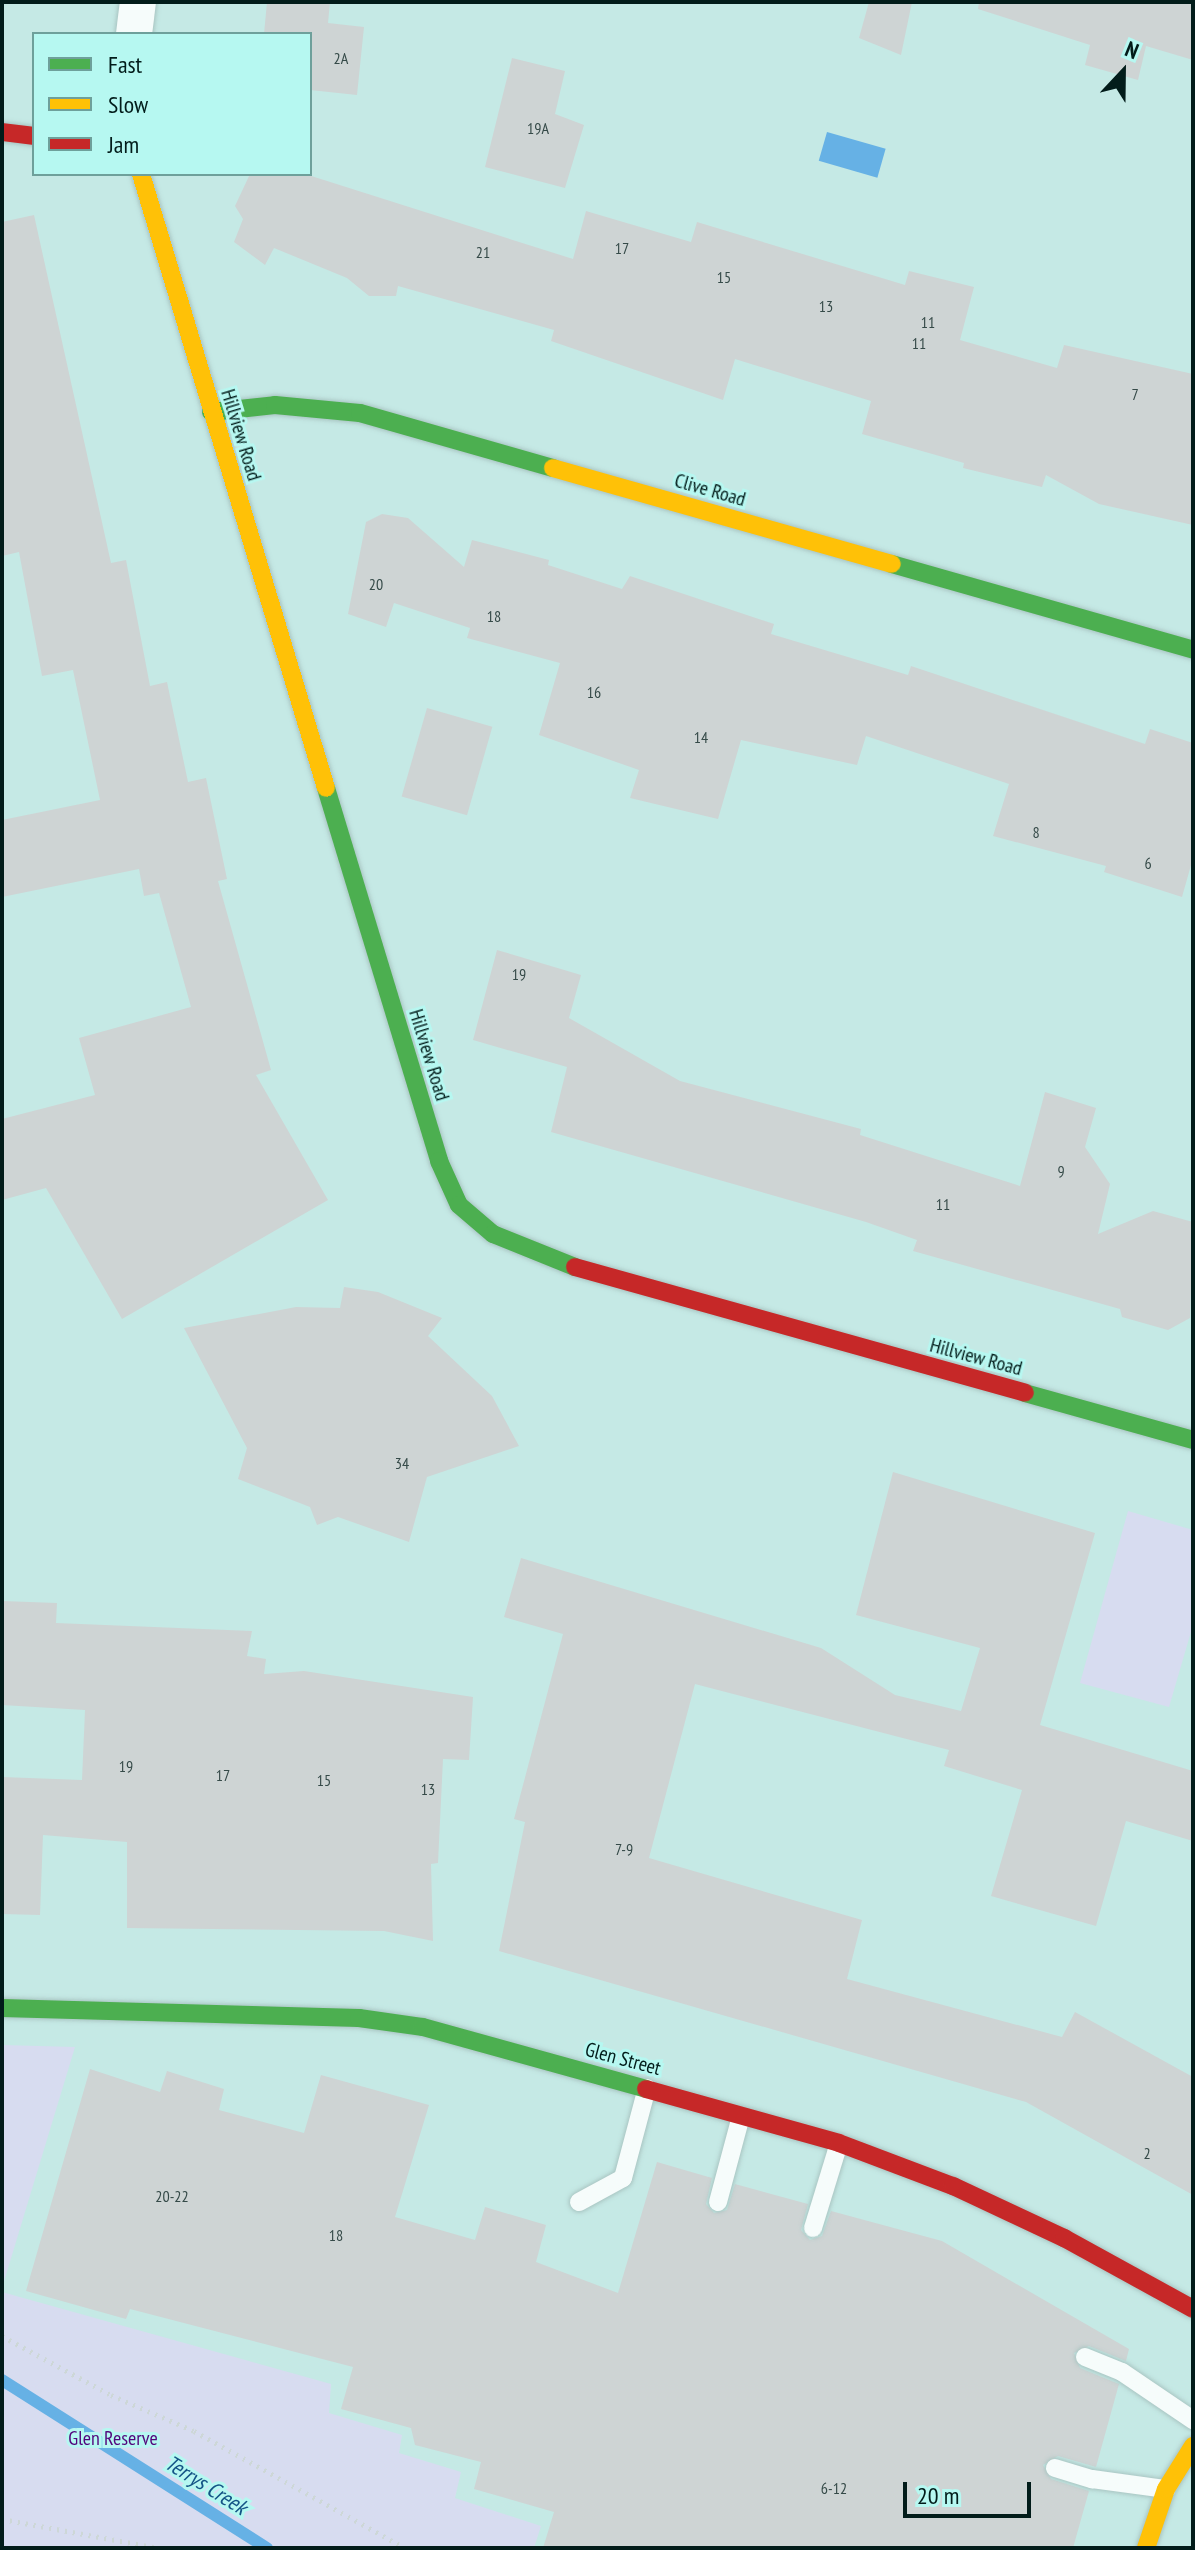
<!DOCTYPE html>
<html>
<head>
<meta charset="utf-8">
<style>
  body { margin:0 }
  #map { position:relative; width:1195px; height:2550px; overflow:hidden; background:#c5e9e5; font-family:"PT Sans Narrow",sans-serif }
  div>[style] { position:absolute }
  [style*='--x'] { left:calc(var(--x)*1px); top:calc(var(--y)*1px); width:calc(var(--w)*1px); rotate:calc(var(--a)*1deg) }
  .green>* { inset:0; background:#d7dcf0 }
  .water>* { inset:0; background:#66b1e5; transform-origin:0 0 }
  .stream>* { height:12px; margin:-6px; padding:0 6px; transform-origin:6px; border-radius:6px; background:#66b1e5 }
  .building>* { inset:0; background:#ced4d4; transform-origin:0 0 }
  .path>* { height:5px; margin-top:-2.5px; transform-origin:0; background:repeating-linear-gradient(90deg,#cdd7d7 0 2px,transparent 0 8px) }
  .roads { filter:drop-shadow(0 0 2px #a9c5c2) drop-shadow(0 0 2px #a9c5c2) }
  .lane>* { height:18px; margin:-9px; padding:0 9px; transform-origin:9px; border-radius:9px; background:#f6fcfb }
  .street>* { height:36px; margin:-18px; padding:0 18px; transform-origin:18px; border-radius:18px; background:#f6fcfb }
  .fast>* { height:18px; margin:-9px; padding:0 9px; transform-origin:9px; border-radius:9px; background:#4caf50 }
  .slow>* { height:18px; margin:-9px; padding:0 9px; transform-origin:9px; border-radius:9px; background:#ffc107 }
  .jam>* { height:18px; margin:-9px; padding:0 9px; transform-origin:9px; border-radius:9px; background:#c62828 }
  span { translate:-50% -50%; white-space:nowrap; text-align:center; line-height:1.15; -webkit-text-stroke:6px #b6f8f1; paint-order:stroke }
  .number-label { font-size:16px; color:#354a48 }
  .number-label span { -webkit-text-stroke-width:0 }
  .street-label { font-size:20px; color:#021c1a }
  .park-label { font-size:20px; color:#52067c }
  .water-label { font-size:22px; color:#145486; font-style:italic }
  .frame { position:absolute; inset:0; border:4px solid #021c1a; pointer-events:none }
  .legend { position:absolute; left:32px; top:32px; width:280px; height:144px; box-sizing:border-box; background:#b6f8f1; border:2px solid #6ea09b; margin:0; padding:10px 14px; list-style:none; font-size:24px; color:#021c1a }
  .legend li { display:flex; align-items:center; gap:16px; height:40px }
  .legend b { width:40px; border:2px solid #6ea09b }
  .north { position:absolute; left:1083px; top:32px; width:80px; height:80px; -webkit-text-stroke:6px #b6f8f1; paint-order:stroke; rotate:22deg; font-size:22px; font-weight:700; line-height:32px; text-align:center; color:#021c1a }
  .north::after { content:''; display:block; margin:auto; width:28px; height:36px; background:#021c1a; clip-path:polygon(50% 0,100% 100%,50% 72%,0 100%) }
  .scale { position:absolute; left:903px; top:2482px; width:128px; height:36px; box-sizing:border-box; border:4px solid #021c1a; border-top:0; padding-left:10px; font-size:24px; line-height:28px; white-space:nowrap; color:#021c1a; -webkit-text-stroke:6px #b6f8f1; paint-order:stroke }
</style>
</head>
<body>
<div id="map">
  <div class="green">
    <div style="clip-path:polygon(1128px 1511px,1193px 1530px,1193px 1625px,1169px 1707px,1080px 1683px)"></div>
    <div style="clip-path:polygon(2px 2045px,75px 2047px,2px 2288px)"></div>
    <div style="clip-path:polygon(2px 2292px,331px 2384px,329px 2413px,402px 2435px,399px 2453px,461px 2472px,455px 2498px,541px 2526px,534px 2548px,2px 2548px)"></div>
  </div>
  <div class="water">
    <div style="left:827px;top:132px;width:61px;height:30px;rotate:16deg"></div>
  </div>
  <div class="stream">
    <div style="--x:2;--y:2380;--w:314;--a:32.4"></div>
  </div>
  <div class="building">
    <div style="clip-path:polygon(267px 2px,330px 2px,328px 23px,364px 27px,357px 95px,310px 90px,310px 34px,264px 34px)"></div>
    <div style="clip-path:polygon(869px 2px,912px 2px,901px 55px,859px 38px)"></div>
    <div style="clip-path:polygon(979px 2px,1193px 2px,1193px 60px,1146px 46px,1138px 80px,1085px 65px,1090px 45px,978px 9px)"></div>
    <div style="clip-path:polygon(512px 58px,565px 71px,555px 114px,584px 125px,565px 188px,485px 167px)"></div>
    <div style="clip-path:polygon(250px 174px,305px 174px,573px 259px,586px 211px,691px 242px,697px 222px,905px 285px,909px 271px,974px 287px,960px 340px,1057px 368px,1064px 345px,1193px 374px,1193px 525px,1099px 504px,1046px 475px,1042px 487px,963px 468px,964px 463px,862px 434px,871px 401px,735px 359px,723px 400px,551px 341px,554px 330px,398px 286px,396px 296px,369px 296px,347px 278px,274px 248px,265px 265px,234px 242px,243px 219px,235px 206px)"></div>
    <div style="clip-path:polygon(34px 215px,111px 563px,126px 560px,150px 686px,167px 682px,188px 782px,206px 778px,227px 879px,218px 881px,271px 1070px,256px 1075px,328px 1200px,122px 1319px,46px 1188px,2px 1200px,2px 1119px,95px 1095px,79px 1038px,191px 1007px,159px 893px,144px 896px,139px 869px,2px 897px,2px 820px,100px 800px,73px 670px,42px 676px,19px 552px,2px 556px,2px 222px)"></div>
    <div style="clip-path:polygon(382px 514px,408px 518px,464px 567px,472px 540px,549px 560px,548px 565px,622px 589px,630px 576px,774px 624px,771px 634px,908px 675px,911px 666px,1145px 744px,1150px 729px,1193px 743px,1193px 858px,1182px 897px,1104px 872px,1106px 866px,993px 836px,1009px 784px,866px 736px,857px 765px,741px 740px,718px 819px,630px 798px,639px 770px,539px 735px,560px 663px,467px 638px,470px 628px,394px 603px,386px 627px,348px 614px,366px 522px)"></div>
    <div style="left:427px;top:708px;width:68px;height:92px;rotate:16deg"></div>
    <div style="clip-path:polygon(497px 950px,581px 975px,569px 1018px,680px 1081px,861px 1129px,860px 1135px,1020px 1186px,1045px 1092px,1096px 1108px,1085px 1147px,1110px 1184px,1098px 1234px,1153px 1211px,1193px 1222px,1190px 1318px,1168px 1330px,1122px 1317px,1120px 1309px,913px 1251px,917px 1240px,866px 1222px,551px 1132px,567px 1067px,473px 1040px)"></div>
    <div style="clip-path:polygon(344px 1287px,378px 1292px,442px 1318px,428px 1336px,492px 1396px,519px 1446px,427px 1477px,409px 1542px,338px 1517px,317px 1525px,310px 1507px,238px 1479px,247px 1448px,184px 1328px,296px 1307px,340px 1308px)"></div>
    <div style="clip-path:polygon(893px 1472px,1095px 1533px,1040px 1725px,1193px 1771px,1193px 1841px,1126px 1821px,1096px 1926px,991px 1896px,1022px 1790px,944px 1766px,949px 1750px,695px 1684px,649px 1858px,862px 1920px,847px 1979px,1062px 2037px,1075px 2012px,1193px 2077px,1193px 2195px,1026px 2102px,499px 1951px,525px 1822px,514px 1819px,563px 1634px,504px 1617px,521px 1558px,821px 1648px,895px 1695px,961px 1711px,980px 1648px,856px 1615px)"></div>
    <div style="clip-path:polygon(2px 1601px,57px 1603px,56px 1623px,252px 1631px,247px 1656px,266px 1659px,264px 1674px,304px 1671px,473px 1697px,469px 1760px,443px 1759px,438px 1863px,431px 1864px,433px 1941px,384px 1931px,127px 1928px,127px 1842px,43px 1835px,40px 1915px,2px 1914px,2px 1777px,82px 1780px,85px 1710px,2px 1705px)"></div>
    <div style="clip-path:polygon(90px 2069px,160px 2092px,167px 2071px,224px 2089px,219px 2110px,304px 2133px,321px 2075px,429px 2105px,395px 2217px,475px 2240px,485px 2207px,546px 2225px,536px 2262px,618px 2293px,657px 2162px,712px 2178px,706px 2204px,714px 2213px,727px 2210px,735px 2184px,808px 2204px,801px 2230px,810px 2240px,822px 2236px,831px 2211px,942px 2241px,1129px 2349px,1126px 2361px,1089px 2346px,1074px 2353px,1080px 2368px,1119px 2384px,1096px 2467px,1058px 2456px,1043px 2465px,1051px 2479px,1089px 2491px,1073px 2548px,543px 2548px,554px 2512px,474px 2489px,481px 2462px,415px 2445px,411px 2428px,341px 2409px,353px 2367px,130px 2309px,126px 2319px,26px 2291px)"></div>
  </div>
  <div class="path">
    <div style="--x:2;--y:2336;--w:124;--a:28.4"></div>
    <div style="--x:111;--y:2395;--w:90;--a:23.4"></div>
    <div style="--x:194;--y:2431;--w:241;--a:29"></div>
    <div style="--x:2;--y:2519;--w:160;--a:10.5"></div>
  </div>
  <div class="roads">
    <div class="lane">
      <div style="--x:579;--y:2202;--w:50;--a:-28.6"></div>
      <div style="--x:623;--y:2178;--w:93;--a:-75.1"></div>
      <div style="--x:718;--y:2202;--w:89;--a:-75"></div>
      <div style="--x:813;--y:2228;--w:89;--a:-73"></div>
      <div style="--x:1085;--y:2357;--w:40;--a:22"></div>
      <div style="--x:1122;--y:2372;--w:86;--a:34.1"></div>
      <div style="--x:1055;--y:2468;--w:39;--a:17"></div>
      <div style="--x:1092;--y:2479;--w:75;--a:7.7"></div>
    </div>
    <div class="street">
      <div style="--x:134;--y:34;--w:32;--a:-83"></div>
    </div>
    <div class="fast">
      <div style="--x:211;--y:412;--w:64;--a:-6.2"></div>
      <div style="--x:275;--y:405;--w:85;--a:5.4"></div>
      <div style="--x:360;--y:413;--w:201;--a:15.9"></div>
      <div style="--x:892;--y:564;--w:313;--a:15.9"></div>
      <div style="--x:326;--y:788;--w:390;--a:73.1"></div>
      <div style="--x:439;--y:1161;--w:48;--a:65.6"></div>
      <div style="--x:459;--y:1205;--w:45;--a:40.5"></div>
      <div style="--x:493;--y:1234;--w:88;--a:21.9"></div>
      <div style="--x:1025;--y:1393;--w:174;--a:15.6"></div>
      <div style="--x:2;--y:2008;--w:357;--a:1.6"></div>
      <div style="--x:359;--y:2018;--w:65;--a:8"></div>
      <div style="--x:423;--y:2027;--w:231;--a:15.5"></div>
    </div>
    <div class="slow">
      <div style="--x:141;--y:174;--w:641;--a:73.23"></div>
      <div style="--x:553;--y:468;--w:352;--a:15.8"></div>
      <div style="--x:1146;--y:2548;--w:62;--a:-71.3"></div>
      <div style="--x:1166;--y:2489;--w:51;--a:-57.9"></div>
    </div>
    <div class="jam">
      <div style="--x:2;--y:132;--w:32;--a:7"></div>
      <div style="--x:575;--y:1267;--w:467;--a:15.6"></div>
      <div style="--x:646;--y:2089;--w:200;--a:15.6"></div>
      <div style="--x:839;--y:2143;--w:122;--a:20.7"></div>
      <div style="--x:953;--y:2186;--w:123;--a:25.1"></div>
      <div style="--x:1064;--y:2238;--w:147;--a:28.8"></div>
    </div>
  </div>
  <div class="number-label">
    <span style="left:341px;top:58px">2A</span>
    <span style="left:538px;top:128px">19A</span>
    <span style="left:622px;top:248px">17</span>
    <span style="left:483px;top:252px">21</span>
    <span style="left:724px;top:277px">15</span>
    <span style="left:826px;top:306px">13</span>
    <span style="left:928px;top:322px">11</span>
    <span style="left:919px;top:343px">11</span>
    <span style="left:1135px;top:394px">7</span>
    <span style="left:376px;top:584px">20</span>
    <span style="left:494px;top:616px">18</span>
    <span style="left:594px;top:692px">16</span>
    <span style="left:701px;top:737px">14</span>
    <span style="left:1036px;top:832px">8</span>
    <span style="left:1148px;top:863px">6</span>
    <span style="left:519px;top:974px">19</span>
    <span style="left:1061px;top:1171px">9</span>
    <span style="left:943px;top:1204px">11</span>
    <span style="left:402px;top:1463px">34</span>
    <span style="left:126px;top:1766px">19</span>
    <span style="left:223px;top:1775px">17</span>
    <span style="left:324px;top:1780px">15</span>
    <span style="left:428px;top:1789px">13</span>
    <span style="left:624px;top:1849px">7-9</span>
    <span style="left:1147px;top:2153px">2</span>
    <span style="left:172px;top:2196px">20-22</span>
    <span style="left:336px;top:2235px">18</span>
    <span style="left:834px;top:2488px">6-12</span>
  </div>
  <div class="street-label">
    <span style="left:241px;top:435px;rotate:73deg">Hillview Road</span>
    <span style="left:710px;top:490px;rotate:16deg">Clive Road</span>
    <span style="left:429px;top:1055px;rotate:73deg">Hillview Road</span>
    <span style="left:976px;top:1357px;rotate:15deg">Hillview Road</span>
    <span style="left:623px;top:2059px;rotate:15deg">Glen Street</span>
  </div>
  <div class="park-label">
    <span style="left:113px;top:2438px">Glen Reserve</span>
  </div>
  <div class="water-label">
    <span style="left:206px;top:2485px;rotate:32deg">Terrys Creek</span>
  </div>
  <div class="frame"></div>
  <ul class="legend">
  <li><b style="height:10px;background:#4caf50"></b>Fast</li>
  <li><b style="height:10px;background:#ffc107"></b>Slow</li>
  <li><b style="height:10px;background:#c62828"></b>Jam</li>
  </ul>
  <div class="north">N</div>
  <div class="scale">20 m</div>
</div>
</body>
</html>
